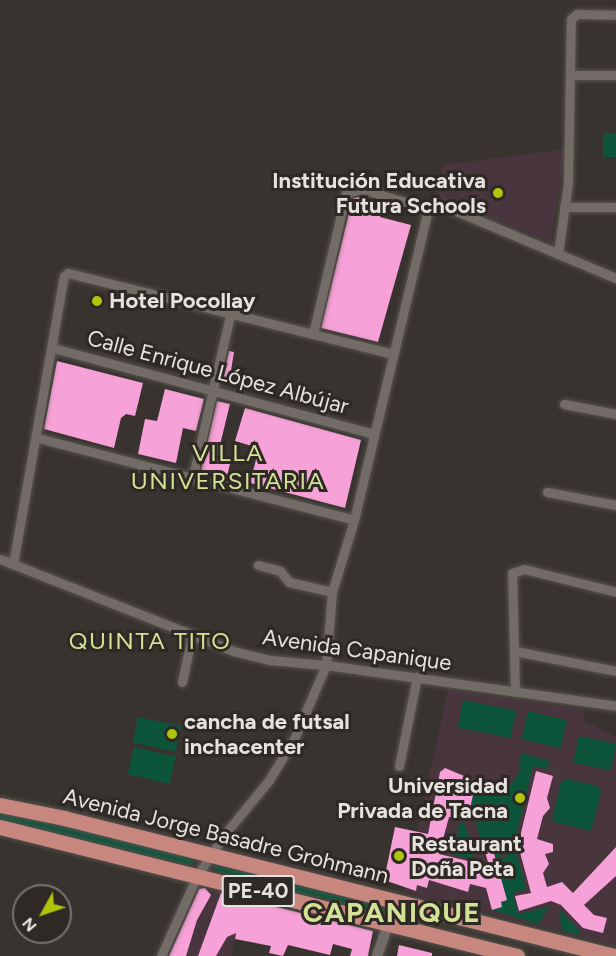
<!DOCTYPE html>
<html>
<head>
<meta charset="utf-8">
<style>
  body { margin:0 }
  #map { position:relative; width:616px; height:956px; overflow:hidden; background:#38332e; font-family:Figtree,sans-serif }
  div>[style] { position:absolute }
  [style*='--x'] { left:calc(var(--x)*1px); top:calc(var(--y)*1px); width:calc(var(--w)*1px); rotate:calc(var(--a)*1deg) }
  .education>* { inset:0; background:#48353d }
  .green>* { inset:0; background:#0c553b; transform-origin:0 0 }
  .building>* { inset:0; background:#f6a1d7 }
  .roads { filter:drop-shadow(0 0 2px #57524e) drop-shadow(0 0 2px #57524e) }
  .minor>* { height:9px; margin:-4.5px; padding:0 4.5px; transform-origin:4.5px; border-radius:4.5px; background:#726b66 }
  .tertiary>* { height:10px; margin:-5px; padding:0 5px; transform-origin:5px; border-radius:5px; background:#726b66 }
  .trunk>* { height:15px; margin:-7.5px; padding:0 7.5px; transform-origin:7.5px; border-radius:7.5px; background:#c7867e }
  .dots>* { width:16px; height:16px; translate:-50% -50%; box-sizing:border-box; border:3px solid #2e2924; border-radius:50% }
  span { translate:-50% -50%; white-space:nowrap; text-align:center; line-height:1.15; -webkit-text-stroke:6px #2e2924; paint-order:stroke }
  .shield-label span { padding:2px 4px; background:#2e2924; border:2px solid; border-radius:4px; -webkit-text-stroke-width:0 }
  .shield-label { font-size:21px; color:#e6e2df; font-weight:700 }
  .poi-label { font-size:22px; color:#e6e2df; font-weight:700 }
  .right { translate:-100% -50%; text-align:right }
  .left { translate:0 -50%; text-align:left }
  .street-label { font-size:22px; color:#e6e2df }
  .neighbourhood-label { font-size:24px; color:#d3e296; letter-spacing:1.5px }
  .district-label { font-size:28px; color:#d3e296; font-weight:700; letter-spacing:1.5px }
  .north { position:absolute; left:12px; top:884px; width:60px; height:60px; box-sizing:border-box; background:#2e2924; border:2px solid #78736f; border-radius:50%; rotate:230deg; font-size:16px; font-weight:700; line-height:24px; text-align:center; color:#e6e2df }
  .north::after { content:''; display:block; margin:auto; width:21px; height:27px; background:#aec509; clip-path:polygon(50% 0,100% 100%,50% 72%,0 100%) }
</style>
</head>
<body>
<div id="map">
  <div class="education">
    <div style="clip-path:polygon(565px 149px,551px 242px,436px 196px,442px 165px)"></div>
    <div style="clip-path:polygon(448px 690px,585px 710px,583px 720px,616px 737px,616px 946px,404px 891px)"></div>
    <div style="clip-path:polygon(193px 886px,241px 897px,232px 956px,169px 956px)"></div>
  </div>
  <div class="green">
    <div style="left:603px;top:133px;width:13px;height:24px"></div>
    <div style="left:463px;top:700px;width:54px;height:28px;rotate:11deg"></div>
    <div style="left:528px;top:711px;width:40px;height:29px;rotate:13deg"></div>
    <div style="left:138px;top:717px;width:44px;height:26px;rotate:12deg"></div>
    <div style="left:579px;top:736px;width:38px;height:27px;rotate:12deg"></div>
    <div style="left:134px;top:747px;width:43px;height:28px;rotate:13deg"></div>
    <div style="clip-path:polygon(521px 753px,550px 761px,547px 769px,533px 766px,514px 844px,497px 859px,490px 837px,480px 839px,475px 818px,469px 814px,476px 781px,511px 785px,519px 773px)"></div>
    <div style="clip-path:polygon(566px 779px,598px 786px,601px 793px,591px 831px,552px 821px,561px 782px)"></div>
    <div style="clip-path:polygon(0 810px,85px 828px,193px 857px,193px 862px,190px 865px,0 821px)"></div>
    <div style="clip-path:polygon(460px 822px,465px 824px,475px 860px,452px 854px)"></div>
    <div style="clip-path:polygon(515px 848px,526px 889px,513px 893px,518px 914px,549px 907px,538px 924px,492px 910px,502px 907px,498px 862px)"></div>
    <div style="clip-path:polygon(218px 863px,386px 906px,387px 910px,383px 914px,216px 871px,213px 867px)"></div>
    <div style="clip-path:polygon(560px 910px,580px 932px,579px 935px,561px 930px)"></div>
  </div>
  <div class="building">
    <div style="clip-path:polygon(359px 197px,383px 204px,380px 217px,411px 225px,378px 342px,321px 328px,348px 217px,354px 198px)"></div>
    <div style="clip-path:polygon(229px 351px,234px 352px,229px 383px,222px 382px)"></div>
    <div style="clip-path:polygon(57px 361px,143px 383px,135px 416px,126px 414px,121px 418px,114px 448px,44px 429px)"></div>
    <div style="clip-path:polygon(165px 389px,204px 399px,196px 431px,183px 428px,176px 463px,138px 454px,145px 419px,157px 421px)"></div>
    <div style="clip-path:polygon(217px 401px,230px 404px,217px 457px,231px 460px,227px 476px,201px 470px)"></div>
    <div style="clip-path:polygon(245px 408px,361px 440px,345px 508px,250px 483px,259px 448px,235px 441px)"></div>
    <div style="clip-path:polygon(445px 768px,476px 781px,468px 818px,449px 817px,439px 854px,489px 866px,482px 841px,490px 839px,507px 900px,501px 902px,502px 907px,492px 910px,486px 888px,470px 884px,468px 892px,429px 880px,427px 888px,417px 885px,416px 891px,384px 880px,395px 827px,428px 834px,440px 772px)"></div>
    <div style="clip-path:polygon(536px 771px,553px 776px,547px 798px,550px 808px,543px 816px,537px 839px,553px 844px,553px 852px,545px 854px,549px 864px,543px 873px,547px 887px,562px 882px,573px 893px,616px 847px,616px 876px,584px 905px,594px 915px,607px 918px,603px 933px,583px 928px,561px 905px,551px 901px,519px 911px,515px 896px,531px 893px,518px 845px)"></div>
    <div style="clip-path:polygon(205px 888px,211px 895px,197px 920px,186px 956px,169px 956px,199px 889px)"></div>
    <div style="clip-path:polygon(221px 893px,373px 931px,368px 956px,350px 956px,352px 949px,333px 944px,330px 955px,288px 945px,283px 956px,269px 953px,271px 946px,235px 939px,236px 933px,227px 937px,216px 956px,198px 956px)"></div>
    <div style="clip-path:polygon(399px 945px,432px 953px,432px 956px,397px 956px)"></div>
  </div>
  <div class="roads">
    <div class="minor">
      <div style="--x:571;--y:75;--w:45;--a:0"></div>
      <div style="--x:564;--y:207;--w:52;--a:0"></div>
      <div style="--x:428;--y:209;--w:15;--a:-16"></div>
      <div style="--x:442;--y:205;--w:189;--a:22.8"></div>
      <div style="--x:558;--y:254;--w:72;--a:-82"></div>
      <div style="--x:568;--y:183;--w:164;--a:-89"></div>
      <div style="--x:571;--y:19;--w:8;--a:-40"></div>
      <div style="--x:577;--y:14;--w:39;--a:1"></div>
      <div style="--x:313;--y:334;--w:145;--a:-76.8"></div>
      <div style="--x:346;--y:193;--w:16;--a:-14"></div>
      <div style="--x:362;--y:189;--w:69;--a:16.9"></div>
      <div style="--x:53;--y:348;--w:331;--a:15"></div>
      <div style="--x:564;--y:404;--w:53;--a:10.9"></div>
      <div style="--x:38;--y:438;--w:326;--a:14.5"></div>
      <div style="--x:193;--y:476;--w:168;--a:-77"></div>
      <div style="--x:547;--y:492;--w:70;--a:10.7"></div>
      <div style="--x:0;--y:559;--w:251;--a:21.5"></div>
      <div style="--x:233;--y:651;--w:38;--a:14"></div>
      <div style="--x:270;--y:660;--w:56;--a:5.1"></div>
      <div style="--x:326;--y:665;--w:293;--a:8"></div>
      <div style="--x:13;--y:564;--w:292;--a:-80"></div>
      <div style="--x:64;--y:276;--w:5;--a:-37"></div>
      <div style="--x:68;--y:273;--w:334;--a:14"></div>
      <div style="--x:258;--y:565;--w:23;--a:15"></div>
      <div style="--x:280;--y:571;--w:14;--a:51"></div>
      <div style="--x:289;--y:582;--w:44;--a:13.1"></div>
      <div style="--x:515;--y:651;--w:103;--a:11.2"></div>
      <div style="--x:182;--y:682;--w:48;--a:-78"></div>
      <div style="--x:515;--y:692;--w:119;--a:-91.4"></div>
      <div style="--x:512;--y:573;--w:13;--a:-18"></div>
      <div style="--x:524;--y:569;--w:95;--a:14"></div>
      <div style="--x:399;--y:766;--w:91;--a:-78.6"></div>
      <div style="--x:161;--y:956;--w:88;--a:-65.8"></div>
      <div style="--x:197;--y:876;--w:49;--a:-56.6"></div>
      <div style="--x:224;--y:835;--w:71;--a:-50.7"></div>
      <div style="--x:269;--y:780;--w:48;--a:-58.6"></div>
      <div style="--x:294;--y:739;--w:81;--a:-66.6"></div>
      <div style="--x:326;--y:665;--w:73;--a:-85.3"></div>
      <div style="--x:332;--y:592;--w:75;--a:-73"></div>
      <div style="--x:354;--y:520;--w:320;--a:-76.6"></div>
    </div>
    <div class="tertiary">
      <div style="--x:377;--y:956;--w:57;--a:-70.6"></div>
    </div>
    <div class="trunk">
      <div style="--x:0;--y:805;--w:65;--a:11.5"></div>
      <div style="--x:64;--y:818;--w:567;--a:14.09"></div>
      <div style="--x:0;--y:827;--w:533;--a:14.01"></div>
    </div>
  </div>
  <div class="dots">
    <div style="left:498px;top:193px;background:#aec509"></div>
    <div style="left:97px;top:301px;background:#aec509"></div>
    <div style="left:172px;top:734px;background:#aec509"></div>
    <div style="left:520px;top:798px;background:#aec509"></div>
    <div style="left:399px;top:856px;background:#aec509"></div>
  </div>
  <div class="shield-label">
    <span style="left:258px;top:891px">PE-40</span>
  </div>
  <div class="poi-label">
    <span class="right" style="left:486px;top:193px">Institución Educativa<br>Futura Schools</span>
    <span class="left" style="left:109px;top:301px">Hotel Pocollay</span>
    <span class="left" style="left:184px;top:734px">cancha de futsal<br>inchacenter</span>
    <span class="right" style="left:508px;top:798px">Universidad<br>Privada de Tacna</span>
    <span class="left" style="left:411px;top:856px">Restaurant<br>Doña Peta</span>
  </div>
  <div class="street-label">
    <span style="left:218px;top:372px;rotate:15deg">Calle Enrique López Albújar</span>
    <span style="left:357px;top:650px;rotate:8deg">Avenida Capanique</span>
    <span style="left:226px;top:836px;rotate:14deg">Avenida Jorge Basadre Grohmann</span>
  </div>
  <div class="neighbourhood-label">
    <span style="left:228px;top:467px">VILLA<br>UNIVERSITARIA</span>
    <span style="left:150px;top:641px">QUINTA TITO</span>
  </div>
  <div class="district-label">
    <span style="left:392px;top:912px">CAPANIQUE</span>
  </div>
  <div class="north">N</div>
</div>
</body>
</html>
